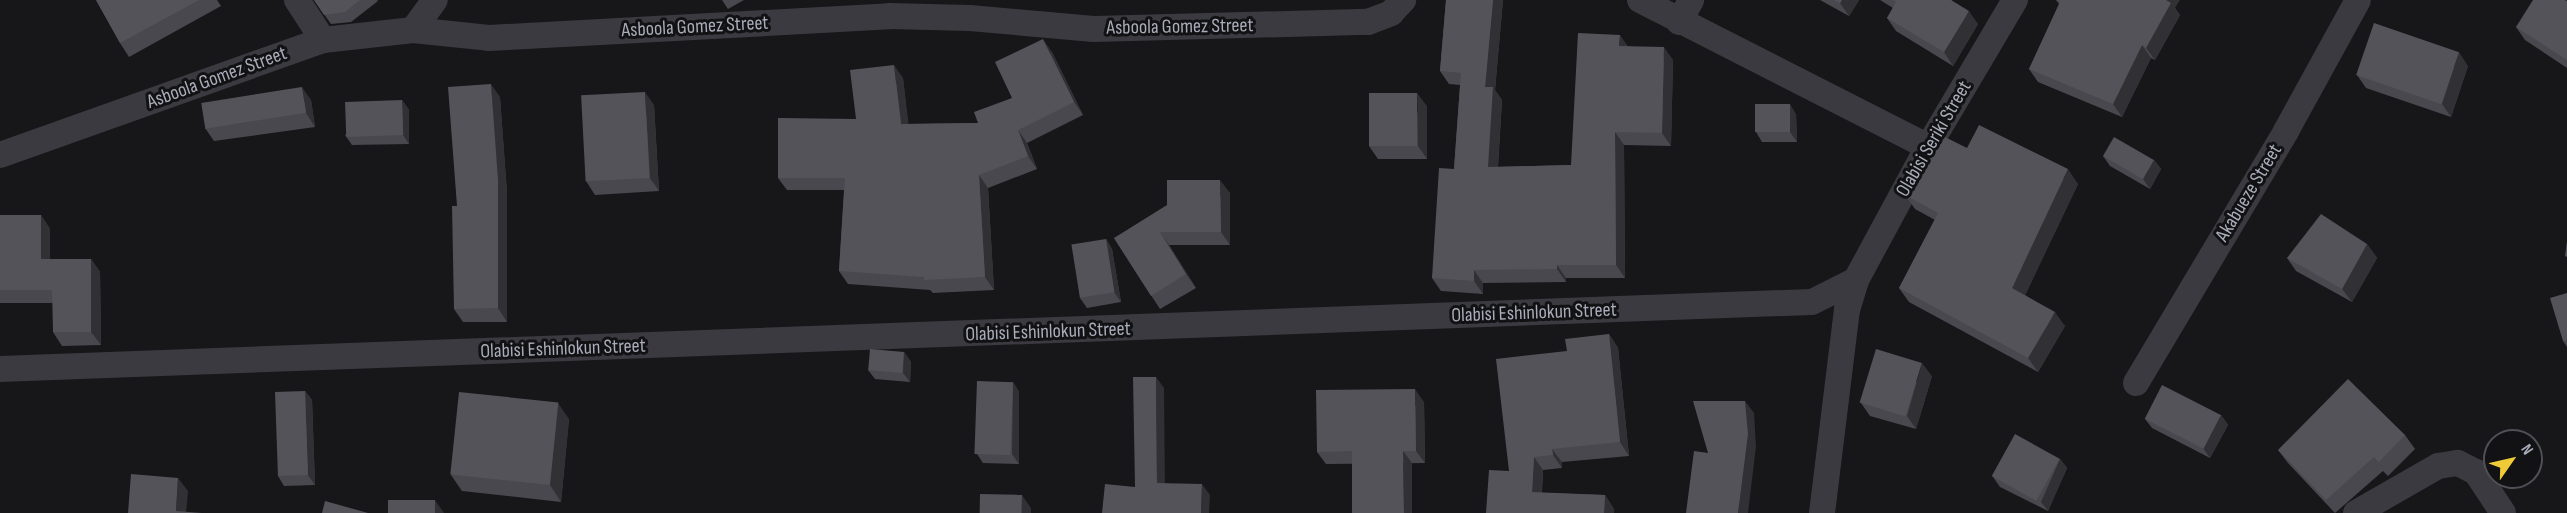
<!DOCTYPE html>
<html>
<head>
<meta charset="utf-8">
<style>
  body { margin:0 }
  #map { position:relative; width:2567px; height:513px; overflow:hidden; background:#171719; font-family:"Sofia Sans Condensed",sans-serif }
  div>[style] { position:absolute }
  [style*='--x'] { left:calc(var(--x)*1px); top:calc(var(--y)*1px); width:calc(var(--w)*1px); rotate:calc(var(--a)*1deg) }
  .minor>* { height:26px; margin:-13px; padding:0 13px; transform-origin:13px; border-radius:13px; background:#3a3a40 }
  .wall>* { inset:0; background:#49484e }
  .shaded-wall>* { inset:0; background:#313034 }
  .building>* { inset:0; background:#54535a; transform-origin:0 0 }
  span { translate:-50% -50%; white-space:nowrap; text-align:center; line-height:1.15; -webkit-text-stroke:6px #121214; paint-order:stroke }
  .street-label { font-size:20px; color:#a9acb9 }
  .north { position:absolute; left:2483px; top:429px; width:60px; height:60px; box-sizing:border-box; background:#121214; border:2px solid #4e5056; border-radius:50%; rotate:56deg; font-size:16px; font-weight:700; line-height:24px; text-align:center; color:#a9acb9 }
  .north::after { content:''; display:block; margin:auto; width:21px; height:27px; background:#f0cb38; clip-path:polygon(50% 0,100% 100%,50% 72%,0 100%) }
</style>
</head>
<body>
<div id="map">
  <div class="minor">
    <div style="--x:297;--y:0;--w:48;--a:57"></div>
    <div style="--x:1640;--y:0;--w:323;--a:27"></div>
    <div style="--x:1679;--y:22;--w:25;--a:-61"></div>
    <div style="--x:413;--y:30;--w:37;--a:-54"></div>
    <div style="--x:0;--y:155;--w:343;--a:-19.6"></div>
    <div style="--x:323;--y:40;--w:91;--a:-6.3"></div>
    <div style="--x:413;--y:30;--w:76;--a:6"></div>
    <div style="--x:489;--y:38;--w:401;--a:-3.1"></div>
    <div style="--x:889;--y:16;--w:81;--a:1.4"></div>
    <div style="--x:970;--y:18;--w:124;--a:5.1"></div>
    <div style="--x:1094;--y:29;--w:274;--a:-1.5"></div>
    <div style="--x:1368;--y:22;--w:25;--a:-21"></div>
    <div style="--x:1391;--y:13;--w:18;--a:-47"></div>
    <div style="--x:0;--y:369;--w:1813;--a:-2.12"></div>
    <div style="--x:1812;--y:302;--w:49;--a:-26.6"></div>
    <div style="--x:2136;--y:383;--w:293;--a:-59.2"></div>
    <div style="--x:2286;--y:131;--w:149;--a:-61.2"></div>
    <div style="--x:1822;--y:513;--w:205;--a:-83"></div>
    <div style="--x:1847;--y:310;--w:31;--a:-73"></div>
    <div style="--x:1856;--y:280;--w:151;--a:-61.6"></div>
    <div style="--x:1928;--y:147;--w:171;--a:-59.4"></div>
    <div style="--x:2356;--y:513;--w:95;--a:-29.8"></div>
    <div style="--x:2438;--y:466;--w:20;--a:-9"></div>
    <div style="--x:2458;--y:463;--w:20;--a:27"></div>
    <div style="--x:2476;--y:472;--w:49;--a:56.6"></div>
  </div>
  <div class="wall">
    <div style="clip-path:polygon(96px 0,217px 0,221px 6px,129px 57px,120px 43px)"></div>
    <div style="clip-path:polygon(314px 0,377px 0,378px 1px,351px 22px,331px 24px)"></div>
    <div style="clip-path:polygon(722px 0,744px 0,728px 9px)"></div>
    <div style="clip-path:polygon(1446px 0,1503px 0,1495px 90px,1502px 100px,1498px 167px,1571px 165px,1628px 46px,1673px 60px,1671px 146px,1624px 145px,1625px 278px,1566px 278px,1566px 282px,1483px 283px,1483px 294px,1441px 291px,1432px 278px,1454px 169px,1460px 85px,1449px 84px,1440px 71px)"></div>
    <div style="clip-path:polygon(1820px 0,1859px 0,1849px 16px)"></div>
    <div style="clip-path:polygon(1880px 0,1951px 0,1978px 24px,1953px 66px,1896px 31px,1887px 18px,1893px 8px)"></div>
    <div style="clip-path:polygon(2056px 0,2175px 8px,2180px 15px,2155px 60px,2151px 58px,2122px 117px,2038px 82px,2029px 69px,2059px 4px)"></div>
    <div style="clip-path:polygon(2567px 1px,2567px 68px,2525px 40px,2516px 27px)"></div>
    <div style="clip-path:polygon(1052px 52px,1083px 115px,1027px 143px,1037px 169px,988px 188px,994px 290px,933px 293px,930px 290px,848px 284px,839px 271px,844px 190px,787px 190px,778px 178px,856px 119px,903px 78px,908px 124px,978px 123px,1012px 98px)"></div>
    <div style="clip-path:polygon(2468px 66px,2451px 117px,2366px 88px,2357px 75px)"></div>
    <div style="clip-path:polygon(500px 97px,507px 193px,507px 322px,463px 322px,454px 309px,457px 206px)"></div>
    <div style="clip-path:polygon(311px 100px,315px 127px,214px 141px,205px 128px)"></div>
    <div style="clip-path:polygon(402px 100px,409px 110px,409px 144px,352px 145px,345px 135px)"></div>
    <div style="clip-path:polygon(654px 105px,659px 191px,595px 195px,586px 181px)"></div>
    <div style="clip-path:polygon(1427px 106px,1427px 159px,1378px 159px,1369px 146px)"></div>
    <div style="clip-path:polygon(1796px 114px,1797px 142px,1762px 142px,1756px 132px)"></div>
    <div style="clip-path:polygon(1967px 148px,2078px 184px,2025px 295px,2065px 326px,2038px 372px,1909px 302px,1899px 288px,1935px 220px,1915px 209px,1905px 195px)"></div>
    <div style="clip-path:polygon(2103px 156px,2154px 160px,2161px 169px,2150px 189px,2110px 166px)"></div>
    <div style="clip-path:polygon(1230px 193px,1230px 245px,1169px 245px,1196px 288px,1160px 309px,1114px 238px)"></div>
    <div style="clip-path:polygon(0 215px,41px 215px,50px 229px,50px 259px,91px 259px,100px 272px,101px 345px,62px 346px,53px 332px,53px 303px,0 303px)"></div>
    <div style="clip-path:polygon(1106px 239px,1112px 249px,1121px 302px,1087px 308px,1080px 298px)"></div>
    <div style="clip-path:polygon(2367px 244px,2377px 258px,2352px 302px,2296px 271px,2287px 258px)"></div>
    <div style="clip-path:polygon(2567px 293px,2567px 347px,2563px 341px)"></div>
    <div style="clip-path:polygon(1609px 334px,1618px 348px,1629px 456px,1562px 462px,1562px 468px,1543px 470px,1542px 493px,1605px 495px,1614px 509px,1614px 513px,1486px 513px,1509px 471px,1567px 351px)"></div>
    <div style="clip-path:polygon(904px 352px,911px 362px,910px 382px,875px 379px,868px 370px)"></div>
    <div style="clip-path:polygon(1932px 376px,1916px 429px,1870px 416px,1861px 403px)"></div>
    <div style="clip-path:polygon(1013px 382px,1019px 392px,1019px 464px,983px 463px,977px 454px)"></div>
    <div style="clip-path:polygon(305px 391px,312px 400px,315px 485px,284px 486px,278px 476px)"></div>
    <div style="clip-path:polygon(1424px 402px,1425px 463px,1326px 464px,1317px 452px)"></div>
    <div style="clip-path:polygon(2221px 415px,2228px 425px,2210px 458px,2152px 428px,2145px 419px)"></div>
    <div style="clip-path:polygon(569px 419px,561px 502px,462px 491px,451px 475px)"></div>
    <div style="clip-path:polygon(2405px 435px,2415px 449px,2388px 476px,2383px 471px,2335px 513px,2288px 463px,2278px 450px)"></div>
    <div style="clip-path:polygon(2060px 459px,2067px 468px,2048px 511px,2000px 487px,1993px 477px)"></div>
  </div>
  <div class="shaded-wall">
    <div style="clip-path:polygon(1493px 0,1503px 0,1495px 90px,1502px 100px,1497px 180px,1488px 167px,1485px 87px)"></div>
    <div style="clip-path:polygon(1842px 0,1859px 0,1849px 16px,1840px 3px)"></div>
    <div style="clip-path:polygon(2164px 0,2180px 0,2175px 8px,2180px 15px,2155px 60px,2146px 48px)"></div>
    <div style="clip-path:polygon(1969px 11px,1978px 24px,1953px 66px,1944px 52px)"></div>
    <div style="clip-path:polygon(1620px 35px,1629px 48px,1619px 46px)"></div>
    <div style="clip-path:polygon(1043px 39px,1052px 52px,1083px 115px,1074px 102px)"></div>
    <div style="clip-path:polygon(2142px 45px,2151px 58px,2122px 117px,2113px 104px)"></div>
    <div style="clip-path:polygon(1664px 47px,1673px 60px,1671px 146px,1662px 133px)"></div>
    <div style="clip-path:polygon(2459px 52px,2468px 66px,2451px 117px,2442px 104px)"></div>
    <div style="clip-path:polygon(894px 65px,903px 78px,910px 136px,901px 124px)"></div>
    <div style="clip-path:polygon(491px 84px,500px 97px,507px 193px,507px 322px,498px 308px)"></div>
    <div style="clip-path:polygon(302px 87px,311px 100px,315px 127px,306px 113px)"></div>
    <div style="clip-path:polygon(645px 92px,654px 105px,659px 191px,650px 178px)"></div>
    <div style="clip-path:polygon(1417px 93px,1427px 106px,1427px 159px,1418px 146px)"></div>
    <div style="clip-path:polygon(402px 100px,409px 110px,409px 144px,403px 135px)"></div>
    <div style="clip-path:polygon(1790px 104px,1796px 114px,1797px 142px,1790px 132px)"></div>
    <div style="clip-path:polygon(1018px 130px,1027px 143px,1037px 169px,1028px 156px)"></div>
    <div style="clip-path:polygon(1615px 132px,1624px 145px,1625px 278px,1616px 265px)"></div>
    <div style="clip-path:polygon(2154px 160px,2161px 169px,2150px 189px,2143px 179px)"></div>
    <div style="clip-path:polygon(2068px 169px,2078px 184px,2022px 302px,2012px 288px)"></div>
    <div style="clip-path:polygon(979px 175px,988px 188px,994px 290px,985px 277px)"></div>
    <div style="clip-path:polygon(1220px 180px,1230px 193px,1230px 245px,1221px 232px)"></div>
    <div style="clip-path:polygon(41px 215px,50px 229px,50px 272px,41px 259px)"></div>
    <div style="clip-path:polygon(1160px 232px,1169px 245px,1196px 288px,1186px 274px)"></div>
    <div style="clip-path:polygon(1106px 239px,1112px 249px,1121px 302px,1114px 292px)"></div>
    <div style="clip-path:polygon(2367px 244px,2377px 258px,2352px 302px,2342px 289px)"></div>
    <div style="clip-path:polygon(91px 259px,100px 272px,101px 345px,91px 332px)"></div>
    <div style="clip-path:polygon(1557px 265px,1566px 278px,1566px 282px,1557px 269px)"></div>
    <div style="clip-path:polygon(1474px 270px,1483px 283px,1483px 294px,1474px 281px)"></div>
    <div style="clip-path:polygon(2055px 312px,2065px 326px,2038px 372px,2028px 358px)"></div>
    <div style="clip-path:polygon(1609px 334px,1618px 348px,1629px 456px,1620px 442px)"></div>
    <div style="clip-path:polygon(904px 352px,911px 362px,910px 382px,903px 373px)"></div>
    <div style="clip-path:polygon(1922px 363px,1932px 376px,1916px 429px,1907px 416px)"></div>
    <div style="clip-path:polygon(1156px 377px,1164px 388px,1165px 494px,1157px 483px)"></div>
    <div style="clip-path:polygon(1013px 382px,1019px 392px,1019px 464px,1012px 454px)"></div>
    <div style="clip-path:polygon(1415px 389px,1424px 402px,1425px 463px,1416px 451px)"></div>
    <div style="clip-path:polygon(305px 391px,312px 400px,315px 485px,308px 475px)"></div>
    <div style="clip-path:polygon(1745px 401px,1754px 413px,1756px 446px,1748px 513px,1738px 513px)"></div>
    <div style="clip-path:polygon(558px 403px,569px 419px,561px 502px,550px 485px)"></div>
    <div style="clip-path:polygon(2221px 415px,2228px 425px,2210px 458px,2203px 448px)"></div>
    <div style="clip-path:polygon(1552px 449px,1562px 462px,1562px 468px,1553px 455px)"></div>
    <div style="clip-path:polygon(1403px 451px,1412px 463px,1412px 513px,1404px 513px)"></div>
    <div style="clip-path:polygon(1534px 457px,1543px 470px,1541px 506px,1532px 492px)"></div>
    <div style="clip-path:polygon(2060px 459px,2067px 468px,2048px 511px,2041px 502px)"></div>
    <div style="clip-path:polygon(178px 478px,188px 491px,186px 513px,176px 511px)"></div>
    <div style="clip-path:polygon(1202px 484px,1210px 495px,1209px 513px,1201px 513px)"></div>
    <div style="clip-path:polygon(1022px 495px,1031px 508px,1031px 513px,1022px 513px)"></div>
    <div style="clip-path:polygon(1605px 495px,1614px 509px,1614px 513px,1604px 513px)"></div>
    <div style="clip-path:polygon(435px 500px,444px 513px,435px 513px)"></div>
  </div>
  <div class="building">
    <div style="clip-path:polygon(96px 0,199px 0,120px 43px)"></div>
    <div style="clip-path:polygon(314px 0,360px 0,345px 12px,324px 15px)"></div>
    <div style="clip-path:polygon(1446px 0,1493px 0,1485px 87px,1493px 87px,1488px 167px,1571px 165px,1578px 33px,1620px 35px,1619px 46px,1664px 47px,1662px 133px,1615px 132px,1616px 265px,1557px 265px,1557px 269px,1474px 270px,1474px 281px,1432px 278px,1439px 168px,1454px 169px,1461px 73px,1440px 71px)"></div>
    <div style="clip-path:polygon(1834px 0,1842px 0,1840px 3px)"></div>
    <div style="clip-path:polygon(1893px 0,1951px 0,1969px 11px,1944px 52px,1887px 18px,1896px 2px)"></div>
    <div style="clip-path:polygon(2056px 0,2166px 0,2171px 3px,2146px 48px,2142px 45px,2113px 104px,2029px 69px,2060px 2px)"></div>
    <div style="clip-path:polygon(2533px 0,2565px 0,2567px 1px,2567px 60px,2516px 27px)"></div>
    <div style="left:2374px;top:23px;width:90px;height:55px;rotate:19deg"></div>
    <div style="clip-path:polygon(1043px 39px,1074px 102px,1018px 130px,1028px 156px,979px 175px,985px 277px,924px 280px,924px 277px,839px 271px,845px 178px,778px 178px,778px 118px,856px 119px,850px 70px,894px 65px,901px 124px,978px 123px,974px 112px,1012px 98px,995px 62px)"></div>
    <div style="clip-path:polygon(491px 84px,498px 180px,498px 308px,454px 309px,452px 206px,457px 206px,448px 87px)"></div>
    <div style="left:302px;top:87px;width:26px;height:102px;rotate:81deg"></div>
    <div style="left:645px;top:92px;width:86px;height:64px;rotate:87deg"></div>
    <div style="left:1369px;top:93px;width:48px;height:53px"></div>
    <div style="left:402px;top:100px;width:35px;height:57px;rotate:88deg"></div>
    <div style="left:1755px;top:104px;width:35px;height:28px"></div>
    <div style="clip-path:polygon(1979px 125px,2068px 169px,2012px 288px,2055px 312px,2028px 358px,1899px 288px,1938px 213px,1905px 195px,1937px 133px,1967px 148px)"></div>
    <div style="left:2114px;top:137px;width:46px;height:22px;rotate:30deg"></div>
    <div style="clip-path:polygon(1167px 180px,1220px 180px,1221px 232px,1160px 232px,1186px 274px,1151px 296px,1114px 238px,1167px 205px)"></div>
    <div style="clip-path:polygon(2321px 214px,2367px 244px,2342px 289px,2287px 258px)"></div>
    <div style="clip-path:polygon(0 215px,41px 215px,41px 259px,91px 259px,91px 332px,53px 332px,52px 290px,0 290px)"></div>
    <div style="left:1106px;top:239px;width:54px;height:35px;rotate:81deg"></div>
    <div style="clip-path:polygon(2567px 241px,2567px 257px,2565px 256px)"></div>
    <div style="clip-path:polygon(2567px 293px,2567px 340px,2563px 341px,2550px 298px)"></div>
    <div style="clip-path:polygon(1609px 334px,1620px 442px,1552px 449px,1553px 455px,1534px 457px,1532px 492px,1605px 495px,1604px 513px,1486px 513px,1489px 470px,1509px 471px,1496px 359px,1567px 351px,1565px 339px)"></div>
    <div style="left:870px;top:349px;width:34px;height:21px;rotate:5deg"></div>
    <div style="left:1876px;top:349px;width:48px;height:56px;rotate:17deg"></div>
    <div style="clip-path:polygon(1133px 377px,1156px 377px,1157px 483px,1202px 484px,1201px 513px,1102px 513px,1105px 484px,1135px 487px)"></div>
    <div style="clip-path:polygon(2348px 379px,2405px 435px,2379px 462px,2374px 457px,2326px 500px,2278px 450px)"></div>
    <div style="left:977px;top:381px;width:36px;height:73px;rotate:2deg"></div>
    <div style="left:2162px;top:385px;width:66px;height:38px;rotate:27deg"></div>
    <div style="clip-path:polygon(1415px 389px,1416px 451px,1403px 451px,1404px 513px,1352px 513px,1352px 451px,1317px 452px,1316px 390px)"></div>
    <div style="left:305px;top:391px;width:84px;height:30px;rotate:88deg"></div>
    <div style="left:459px;top:392px;width:100px;height:83px;rotate:6deg"></div>
    <div style="clip-path:polygon(1693px 401px,1745px 401px,1748px 434px,1738px 513px,1686px 513px,1694px 451px,1708px 453px)"></div>
    <div style="left:2015px;top:434px;width:51px;height:48px;rotate:29deg"></div>
    <div style="clip-path:polygon(131px 474px,178px 478px,176px 511px,202px 513px,128px 513px)"></div>
    <div style="left:980px;top:494px;width:42px;height:19px;rotate:1deg"></div>
    <div style="left:435px;top:500px;width:13px;height:47px;rotate:90deg"></div>
    <div style="clip-path:polygon(325px 501px,368px 513px,322px 513px)"></div>
  </div>
  <div class="street-label">
    <span style="left:695px;top:27px;rotate:-3deg">Asboola Gomez Street</span>
    <span style="left:1180px;top:27px;rotate:-1deg">Asboola Gomez Street</span>
    <span style="left:217px;top:78px;rotate:-20deg">Asboola Gomez Street</span>
    <span style="left:1934px;top:139px;rotate:-60deg">Olabisi Seriki Street</span>
    <span style="left:2249px;top:193px;rotate:-59deg">Akabueze Street</span>
    <span style="left:1534px;top:313px;rotate:-2deg">Olabisi Eshinlokun Street</span>
    <span style="left:1048px;top:332px;rotate:-2deg">Olabisi Eshinlokun Street</span>
    <span style="left:563px;top:349px;rotate:-2deg">Olabisi Eshinlokun Street</span>
  </div>
  <div class="north">N</div>
</div>
</body>
</html>
